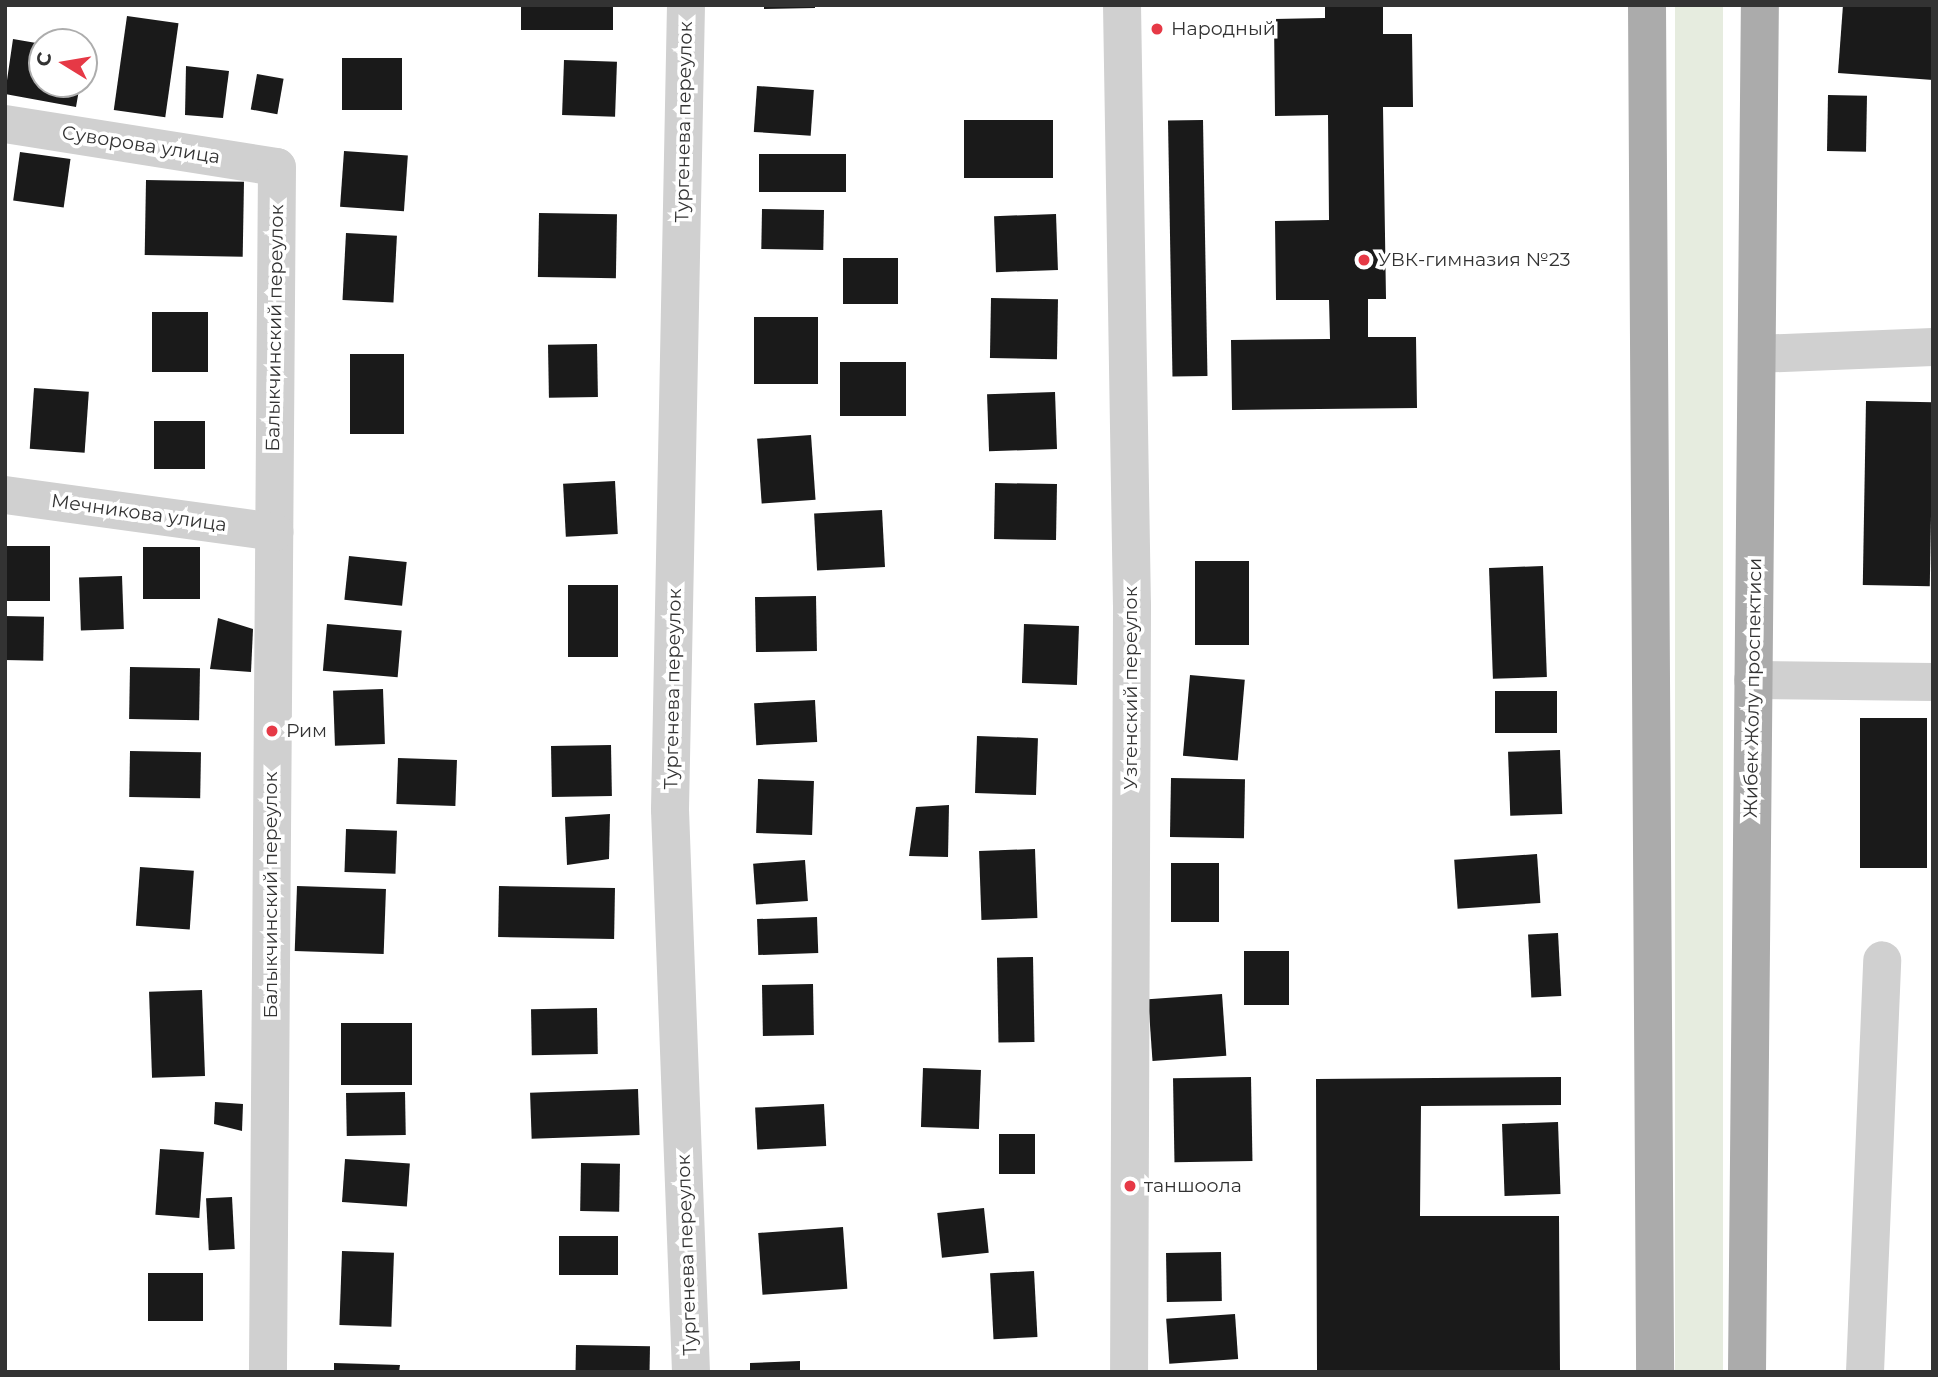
<!DOCTYPE html>
<html>
<head>
<meta charset="utf-8">
<style>
  body { margin:0 }
  #map { position:relative; width:1938px; height:1377px; overflow:hidden; background:#fff; font-family:Montserrat,sans-serif }
  div>[style] { position:absolute }
  [style*='--x'] { left:calc(var(--x)*1px); top:calc(var(--y)*1px); width:calc(var(--w)*1px); rotate:calc(var(--a)*1deg) }
  .green>* { inset:0; background:#e6ecdf; transform-origin:0 0 }
  .building>* { inset:0; background:#1a1a1a; transform-origin:0 0 }
  .minor>* { height:38px; margin:-19px; padding:0 19px; transform-origin:19px; border-radius:19px; background:#d0d0d0 }
  .major>* { height:38px; margin:-19px; padding:0 19px; transform-origin:19px; border-radius:19px; background:#ababab }
  .dots>* { width:19px; height:19px; translate:-50% -50%; box-sizing:border-box; border:4px solid #fff; border-radius:50% }
  span { translate:-50% -50%; white-space:nowrap; text-align:center; line-height:1.15; -webkit-text-stroke:7px #fff; paint-order:stroke }
  .poi-label { font-size:19px; color:#333 }
  .left { translate:0 -50%; text-align:left }
  .street-label { font-size:19px; color:#333 }
  .frame { position:absolute; inset:0; border:7px solid #333; pointer-events:none }
  .north { position:absolute; left:28px; top:28px; width:70px; height:70px; box-sizing:border-box; background:#fff; border:2px solid #adadad; border-radius:50%; rotate:281deg; font-size:19px; font-weight:700; line-height:28px; text-align:center; color:#333 }
  .north::after { content:''; display:block; margin:auto; width:24px; height:32px; background:#e63946; clip-path:polygon(50% 0,100% 100%,50% 72%,0 100%) }
</style>
</head>
<body>
<div id="map">
  <div class="green">
    <div style="left:1675px;top:5px;width:48px;height:1367px"></div>
  </div>
  <div class="building">
    <div style="left:521px;top:5px;width:92px;height:25px"></div>
    <div style="clip-path:polygon(764px 5px,815px 5px,815px 8px,764px 9px)"></div>
    <div style="clip-path:polygon(1325px 5px,1383px 5px,1383px 34px,1412px 34px,1413px 107px,1383px 107px,1386px 299px,1368px 299px,1368px 337px,1416px 337px,1417px 408px,1232px 410px,1231px 340px,1330px 339px,1329px 300px,1276px 300px,1275px 221px,1329px 220px,1328px 115px,1275px 116px,1274px 19px,1325px 18px)"></div>
    <div style="clip-path:polygon(1843px 5px,1933px 5px,1933px 80px,1838px 73px)"></div>
    <div style="left:127px;top:16px;width:52px;height:95px;rotate:8deg"></div>
    <div style="clip-path:polygon(13px 39px,42px 44px,42px 84px,80px 84px,76px 107px,5px 94px)"></div>
    <div style="left:342px;top:58px;width:60px;height:52px"></div>
    <div style="left:564px;top:60px;width:53px;height:55px;rotate:2deg"></div>
    <div style="clip-path:polygon(186px 66px,229px 71px,223px 118px,185px 115px)"></div>
    <div style="left:257px;top:74px;width:27px;height:36px;rotate:10deg"></div>
    <div style="left:757px;top:86px;width:57px;height:46px;rotate:4deg"></div>
    <div style="left:1828px;top:95px;width:39px;height:56px;rotate:1deg"></div>
    <div style="left:964px;top:120px;width:89px;height:58px"></div>
    <div style="left:1203px;top:120px;width:256px;height:35px;rotate:89deg"></div>
    <div style="left:344px;top:151px;width:64px;height:56px;rotate:4deg"></div>
    <div style="left:20px;top:152px;width:51px;height:49px;rotate:8deg"></div>
    <div style="left:846px;top:154px;width:38px;height:87px;rotate:90deg"></div>
    <div style="left:146px;top:180px;width:98px;height:75px;rotate:1deg"></div>
    <div style="left:762px;top:209px;width:62px;height:40px;rotate:1deg"></div>
    <div style="left:539px;top:213px;width:78px;height:64px;rotate:1deg"></div>
    <div style="left:1056px;top:214px;width:56px;height:62px;rotate:88deg"></div>
    <div style="left:346px;top:233px;width:51px;height:67px;rotate:3deg"></div>
    <div style="left:843px;top:258px;width:55px;height:46px"></div>
    <div style="left:991px;top:298px;width:67px;height:60px;rotate:1deg"></div>
    <div style="left:152px;top:312px;width:56px;height:60px"></div>
    <div style="left:754px;top:317px;width:64px;height:67px"></div>
    <div style="left:597px;top:344px;width:53px;height:49px;rotate:89deg"></div>
    <div style="left:350px;top:354px;width:54px;height:80px"></div>
    <div style="left:840px;top:362px;width:66px;height:54px"></div>
    <div style="left:34px;top:388px;width:55px;height:61px;rotate:4deg"></div>
    <div style="left:1055px;top:392px;width:57px;height:68px;rotate:88deg"></div>
    <div style="left:1866px;top:401px;width:67px;height:184px;rotate:1deg"></div>
    <div style="left:154px;top:421px;width:51px;height:48px"></div>
    <div style="left:811px;top:435px;width:65px;height:54px;rotate:86deg"></div>
    <div style="left:615px;top:481px;width:53px;height:52px;rotate:87deg"></div>
    <div style="left:995px;top:483px;width:62px;height:56px;rotate:1deg"></div>
    <div style="left:882px;top:510px;width:57px;height:68px;rotate:87deg"></div>
    <div style="left:5px;top:546px;width:45px;height:55px"></div>
    <div style="left:143px;top:547px;width:57px;height:52px"></div>
    <div style="left:349px;top:556px;width:58px;height:44px;rotate:6deg"></div>
    <div style="left:1195px;top:561px;width:54px;height:84px"></div>
    <div style="left:1543px;top:566px;width:111px;height:54px;rotate:88deg"></div>
    <div style="left:122px;top:576px;width:53px;height:43px;rotate:88deg"></div>
    <div style="left:568px;top:585px;width:50px;height:72px"></div>
    <div style="left:816px;top:596px;width:55px;height:61px;rotate:89deg"></div>
    <div style="left:5px;top:616px;width:39px;height:44px;rotate:1deg"></div>
    <div style="clip-path:polygon(218px 618px,253px 629px,251px 672px,210px 669px)"></div>
    <div style="left:327px;top:624px;width:75px;height:47px;rotate:5deg"></div>
    <div style="left:1024px;top:624px;width:55px;height:59px;rotate:2deg"></div>
    <div style="left:130px;top:667px;width:70px;height:52px;rotate:1deg"></div>
    <div style="left:1190px;top:675px;width:55px;height:81px;rotate:5deg"></div>
    <div style="left:383px;top:689px;width:55px;height:50px;rotate:88deg"></div>
    <div style="left:1495px;top:691px;width:62px;height:42px"></div>
    <div style="left:815px;top:700px;width:42px;height:61px;rotate:87deg"></div>
    <div style="left:1860px;top:718px;width:67px;height:150px"></div>
    <div style="left:977px;top:736px;width:61px;height:57px;rotate:2deg"></div>
    <div style="left:611px;top:745px;width:51px;height:60px;rotate:89deg"></div>
    <div style="left:1560px;top:750px;width:64px;height:52px;rotate:88deg"></div>
    <div style="left:130px;top:751px;width:71px;height:46px;rotate:1deg"></div>
    <div style="left:398px;top:758px;width:59px;height:46px;rotate:2deg"></div>
    <div style="left:1171px;top:778px;width:74px;height:59px;rotate:1deg"></div>
    <div style="left:758px;top:779px;width:56px;height:54px;rotate:2deg"></div>
    <div style="clip-path:polygon(949px 805px,948px 857px,909px 856px,916px 807px)"></div>
    <div style="clip-path:polygon(610px 814px,609px 859px,567px 865px,565px 817px)"></div>
    <div style="left:346px;top:829px;width:51px;height:43px;rotate:2deg"></div>
    <div style="left:1035px;top:849px;width:69px;height:56px;rotate:88deg"></div>
    <div style="left:1537px;top:854px;width:49px;height:83px;rotate:86deg"></div>
    <div style="left:805px;top:860px;width:41px;height:52px;rotate:86deg"></div>
    <div style="left:1171px;top:863px;width:48px;height:59px"></div>
    <div style="left:140px;top:867px;width:54px;height:59px;rotate:4deg"></div>
    <div style="left:297px;top:886px;width:89px;height:65px;rotate:2deg"></div>
    <div style="left:499px;top:886px;width:116px;height:51px;rotate:1deg"></div>
    <div style="left:817px;top:917px;width:36px;height:60px;rotate:88deg"></div>
    <div style="left:1558px;top:933px;width:63px;height:30px;rotate:87deg"></div>
    <div style="left:1244px;top:951px;width:45px;height:54px"></div>
    <div style="left:1033px;top:957px;width:85px;height:36px;rotate:89deg"></div>
    <div style="left:813px;top:984px;width:51px;height:51px;rotate:89deg"></div>
    <div style="left:202px;top:990px;width:86px;height:53px;rotate:88deg"></div>
    <div style="left:1222px;top:994px;width:62px;height:74px;rotate:86deg"></div>
    <div style="left:597px;top:1008px;width:46px;height:66px;rotate:89deg"></div>
    <div style="left:412px;top:1023px;width:62px;height:71px;rotate:90deg"></div>
    <div style="left:923px;top:1068px;width:58px;height:59px;rotate:2deg"></div>
    <div style="left:1251px;top:1077px;width:84px;height:78px;rotate:89deg"></div>
    <div style="clip-path:polygon(1561px 1077px,1561px 1105px,1421px 1106px,1420px 1216px,1559px 1216px,1560px 1372px,1317px 1372px,1316px 1079px)"></div>
    <div style="left:638px;top:1089px;width:46px;height:108px;rotate:88deg"></div>
    <div style="left:405px;top:1092px;width:43px;height:59px;rotate:89deg"></div>
    <div style="clip-path:polygon(215px 1102px,243px 1104px,242px 1131px,214px 1124px)"></div>
    <div style="left:824px;top:1104px;width:42px;height:69px;rotate:87deg"></div>
    <div style="left:1558px;top:1122px;width:72px;height:56px;rotate:88deg"></div>
    <div style="left:999px;top:1134px;width:36px;height:40px"></div>
    <div style="left:160px;top:1149px;width:44px;height:66px;rotate:4deg"></div>
    <div style="left:345px;top:1159px;width:65px;height:43px;rotate:4deg"></div>
    <div style="left:581px;top:1163px;width:39px;height:48px;rotate:1deg"></div>
    <div style="left:232px;top:1197px;width:52px;height:26px;rotate:87deg"></div>
    <div style="left:984px;top:1208px;width:45px;height:47px;rotate:84deg"></div>
    <div style="left:843px;top:1227px;width:62px;height:85px;rotate:86deg"></div>
    <div style="left:559px;top:1236px;width:59px;height:39px"></div>
    <div style="left:342px;top:1251px;width:52px;height:74px;rotate:2deg"></div>
    <div style="left:1221px;top:1252px;width:49px;height:55px;rotate:89deg"></div>
    <div style="left:1034px;top:1271px;width:66px;height:44px;rotate:87deg"></div>
    <div style="left:148px;top:1273px;width:55px;height:48px"></div>
    <div style="left:1235px;top:1314px;width:45px;height:69px;rotate:86deg"></div>
    <div style="left:576px;top:1345px;width:74px;height:27px;rotate:1deg"></div>
    <div style="clip-path:polygon(800px 1361px,800px 1372px,750px 1372px,750px 1363px)"></div>
    <div style="clip-path:polygon(334px 1363px,400px 1365px,399px 1372px,334px 1372px)"></div>
  </div>
  <div class="minor">
    <div style="--x:686;--y:5;--w:805;--a:91.14"></div>
    <div style="--x:670;--y:810;--w:562;--a:87.86"></div>
    <div style="--x:1122;--y:5;--w:600;--a:89.05"></div>
    <div style="--x:1132;--y:605;--w:767;--a:90.22"></div>
    <div style="--x:5;--y:124;--w:275;--a:9"></div>
    <div style="--x:277;--y:167;--w:1205;--a:90.43"></div>
    <div style="--x:1757;--y:354;--w:176;--a:-2.3"></div>
    <div style="--x:5;--y:495;--w:272;--a:7.8"></div>
    <div style="--x:1753;--y:680;--w:180;--a:0.6"></div>
    <div style="--x:1865;--y:1372;--w:412;--a:-87.6"></div>
  </div>
  <div class="major">
    <div style="--x:1647;--y:5;--w:1367;--a:89.66"></div>
    <div style="--x:1747;--y:1372;--w:1367;--a:-89.46"></div>
  </div>
  <div class="dots">
    <div style="left:1157px;top:29px;background:#e63946"></div>
    <div style="left:1364px;top:260px;background:#e63946"></div>
    <div style="left:272px;top:731px;background:#e63946"></div>
    <div style="left:1130px;top:1186px;background:#e63946"></div>
  </div>
  <div class="poi-label">
    <span class="left" style="left:1171px;top:29px">Народный</span>
    <span class="left" style="left:1378px;top:260px">УВК-гимназия №23</span>
    <span class="left" style="left:286px;top:731px">Рим</span>
    <span class="left" style="left:1144px;top:1186px">таншоола</span>
  </div>
  <div class="street-label">
    <span style="left:684px;top:122px;rotate:-89deg">Тургенева переулок</span>
    <span style="left:141px;top:145px;rotate:9deg">Суворова улица</span>
    <span style="left:275px;top:328px;rotate:-89deg">Балыкчинский переулок</span>
    <span style="left:139px;top:513px;rotate:8deg">Мечникова улица</span>
    <span style="left:1131px;top:688px;rotate:-90deg">Узгенский переулок</span>
    <span style="left:1753px;top:688px;rotate:-89deg">Жибек Жолу проспектиси</span>
    <span style="left:673px;top:689px;rotate:-89deg">Тургенева переулок</span>
    <span style="left:271px;top:895px;rotate:-90deg">Балыкчинский переулок</span>
    <span style="left:687px;top:1255px;rotate:-92deg">Тургенева переулок</span>
  </div>
  <div class="frame"></div>
  <div class="north">С</div>
</div>
</body>
</html>
